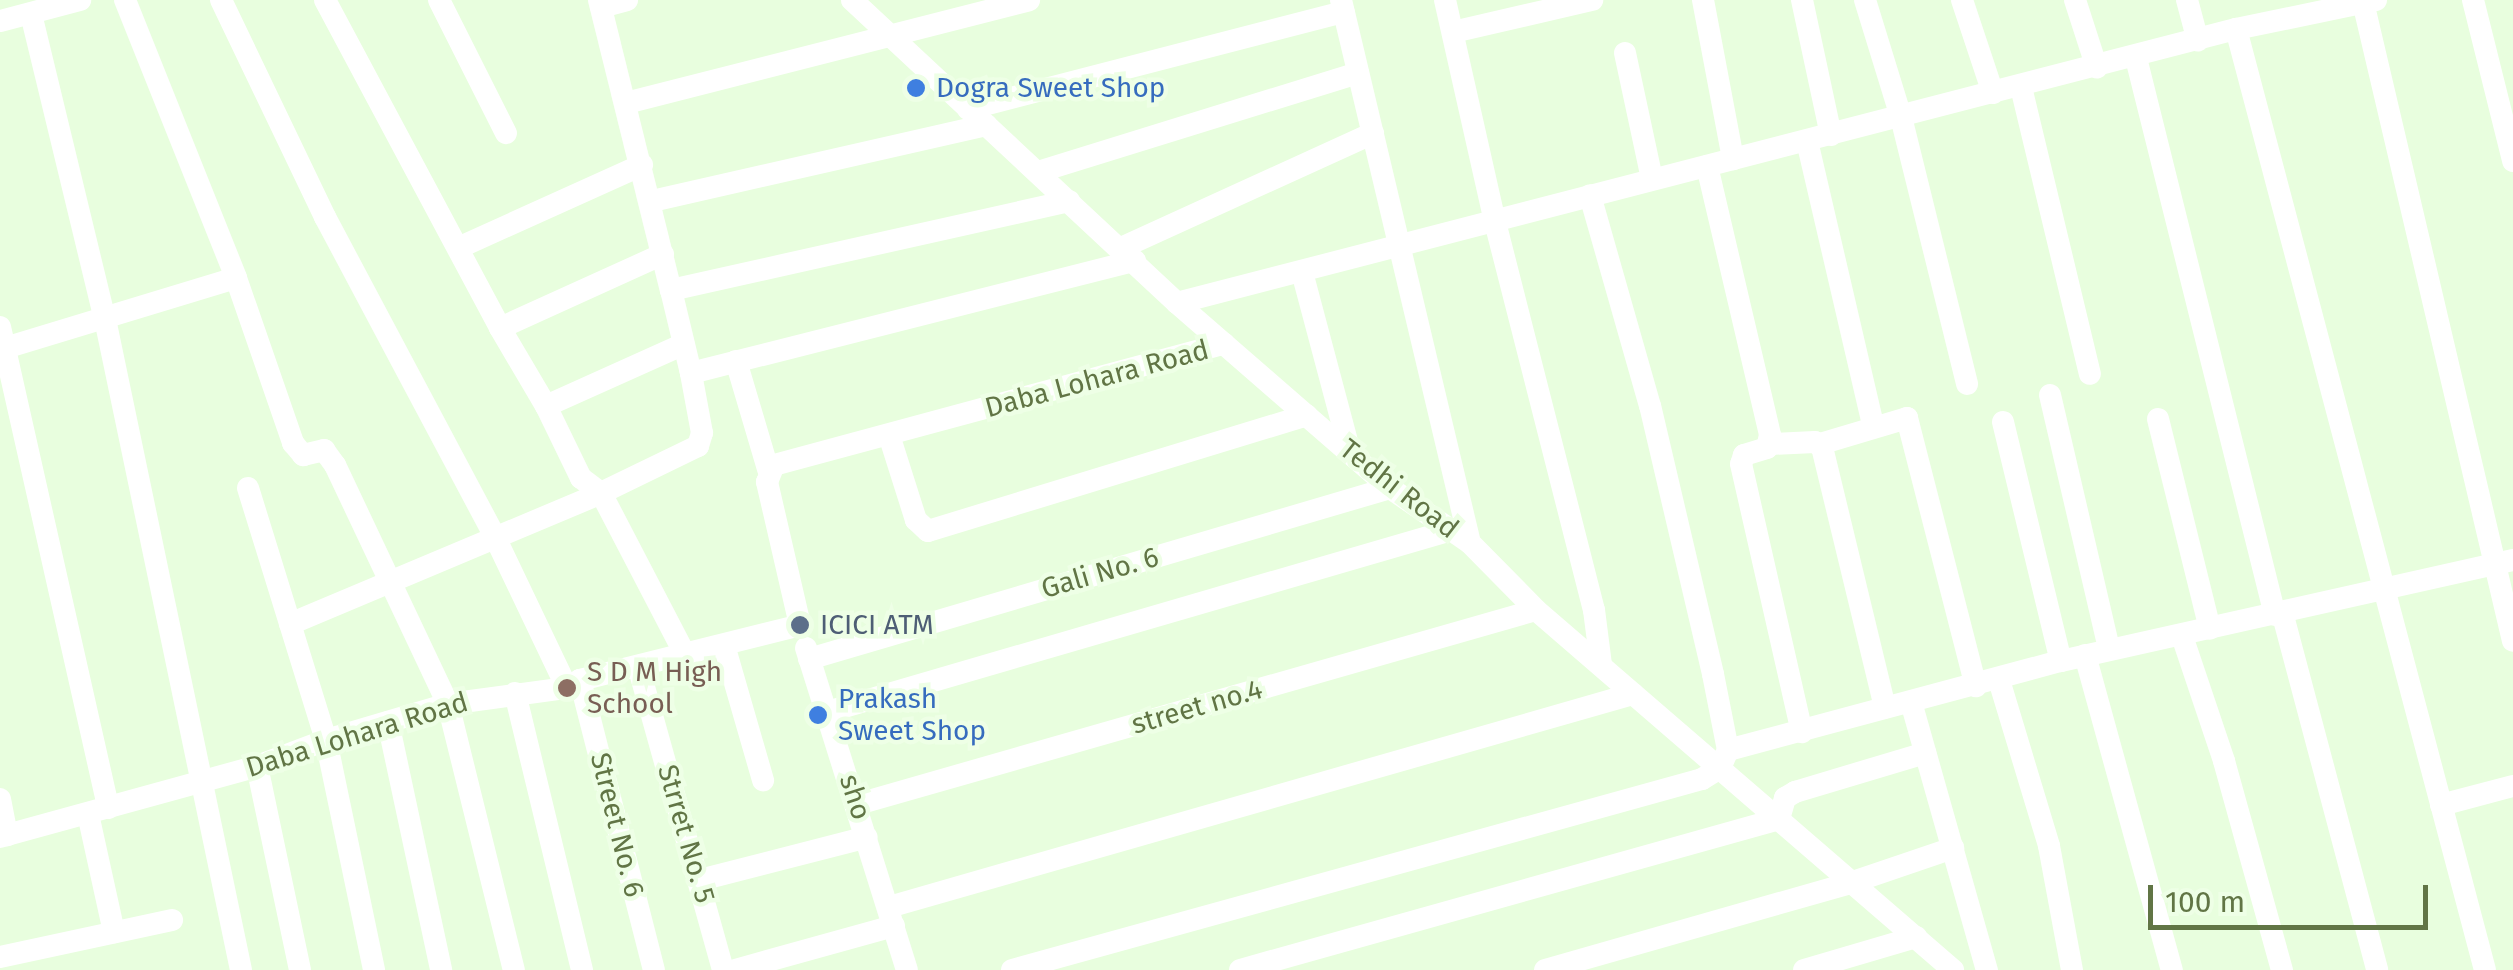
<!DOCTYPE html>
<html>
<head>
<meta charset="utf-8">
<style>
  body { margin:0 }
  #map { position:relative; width:2513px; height:970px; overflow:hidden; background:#e8fede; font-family:"Fira Sans",sans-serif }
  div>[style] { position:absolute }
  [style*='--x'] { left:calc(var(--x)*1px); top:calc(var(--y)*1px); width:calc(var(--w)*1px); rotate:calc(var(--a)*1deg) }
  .minor>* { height:22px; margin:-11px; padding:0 11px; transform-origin:11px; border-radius:11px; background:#fff }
  .dots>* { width:28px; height:28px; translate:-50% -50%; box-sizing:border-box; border:5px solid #eeffe6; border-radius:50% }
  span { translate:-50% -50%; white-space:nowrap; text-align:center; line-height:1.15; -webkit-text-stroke:9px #eeffe6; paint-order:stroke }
  .shop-label { font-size:28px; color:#366cbe }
  .left { translate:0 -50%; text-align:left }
  .street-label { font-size:28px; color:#617545 }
  .service-label { font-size:28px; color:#4e5e75 }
  .education-label { font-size:28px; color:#785e54 }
  .scale { position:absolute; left:2148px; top:885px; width:280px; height:45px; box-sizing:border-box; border:5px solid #617545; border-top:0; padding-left:12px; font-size:30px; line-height:35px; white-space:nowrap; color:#617545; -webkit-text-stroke:8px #eeffe6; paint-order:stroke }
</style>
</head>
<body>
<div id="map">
  <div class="minor">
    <div style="--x:125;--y:0;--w:299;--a:68.2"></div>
    <div style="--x:236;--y:278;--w:175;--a:70.9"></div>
    <div style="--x:293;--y:443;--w:16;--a:50"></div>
    <div style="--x:303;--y:455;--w:22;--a:-13"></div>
    <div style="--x:324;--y:450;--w:19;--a:54"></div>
    <div style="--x:335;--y:465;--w:264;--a:64.7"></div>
    <div style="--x:448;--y:704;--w:274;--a:76.1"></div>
    <div style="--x:221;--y:0;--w:241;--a:64.4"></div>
    <div style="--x:325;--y:217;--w:362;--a:62"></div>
    <div style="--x:495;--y:537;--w:167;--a:64.5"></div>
    <div style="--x:325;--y:0;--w:372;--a:61.9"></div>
    <div style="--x:500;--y:328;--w:91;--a:59.5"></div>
    <div style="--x:546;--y:406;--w:80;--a:64.1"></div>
    <div style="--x:581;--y:478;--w:25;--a:37"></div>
    <div style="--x:601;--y:493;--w:184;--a:62.5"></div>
    <div style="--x:439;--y:0;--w:149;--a:63.3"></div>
    <div style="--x:599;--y:0;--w:299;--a:76.1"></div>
    <div style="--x:671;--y:290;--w:408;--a:-12.6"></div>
    <div style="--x:852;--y:0;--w:444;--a:43"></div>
    <div style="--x:1177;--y:303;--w:282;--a:41"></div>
    <div style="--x:1390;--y:488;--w:97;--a:34.5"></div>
    <div style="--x:1470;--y:543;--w:94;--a:45.4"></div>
    <div style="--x:1536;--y:610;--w:551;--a:40.8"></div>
    <div style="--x:1341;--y:0;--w:558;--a:76.64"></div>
    <div style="--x:1445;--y:0;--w:223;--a:77.3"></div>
    <div style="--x:1494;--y:218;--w:405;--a:75.7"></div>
    <div style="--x:1594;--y:610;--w:55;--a:82.7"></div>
    <div style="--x:1703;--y:0;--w:162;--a:79.3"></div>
    <div style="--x:1802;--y:0;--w:138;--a:77.9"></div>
    <div style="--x:1865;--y:0;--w:122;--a:72.9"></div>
    <div style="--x:1901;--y:117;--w:275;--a:76.1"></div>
    <div style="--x:1962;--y:0;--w:98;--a:71.6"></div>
    <div style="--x:2075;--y:0;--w:71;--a:72.1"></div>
    <div style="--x:2187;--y:0;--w:42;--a:75"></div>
    <div style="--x:2473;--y:0;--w:166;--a:76"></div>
    <div style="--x:2363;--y:2;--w:656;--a:76.79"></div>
    <div style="--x:601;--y:7;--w:27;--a:-15"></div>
    <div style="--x:31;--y:14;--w:314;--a:76.4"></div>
    <div style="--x:105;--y:319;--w:665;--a:78.2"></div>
    <div style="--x:0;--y:21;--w:83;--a:-14.7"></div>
    <div style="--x:2236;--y:29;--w:973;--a:75.18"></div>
    <div style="--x:1453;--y:32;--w:143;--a:-13"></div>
    <div style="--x:1625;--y:53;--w:129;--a:77.9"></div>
    <div style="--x:2136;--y:58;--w:574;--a:75.99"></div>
    <div style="--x:2021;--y:87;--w:295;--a:76.5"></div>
    <div style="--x:626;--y:103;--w:416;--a:-14.3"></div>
    <div style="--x:968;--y:109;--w:388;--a:-14.5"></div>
    <div style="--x:1807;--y:141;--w:292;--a:76.9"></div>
    <div style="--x:1707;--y:166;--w:276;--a:76.8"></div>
    <div style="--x:1770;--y:435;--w:13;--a:103"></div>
    <div style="--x:1767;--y:448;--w:24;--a:163"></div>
    <div style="--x:1744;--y:455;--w:9;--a:108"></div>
    <div style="--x:1741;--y:464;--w:275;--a:77.2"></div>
    <div style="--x:1038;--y:172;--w:335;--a:-17.2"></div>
    <div style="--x:652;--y:201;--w:343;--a:-12.8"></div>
    <div style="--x:458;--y:248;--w:202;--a:-24.3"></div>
    <div style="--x:1121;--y:248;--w:277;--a:-24.5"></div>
    <div style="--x:1302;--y:272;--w:186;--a:75.1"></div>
    <div style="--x:671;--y:290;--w:85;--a:76.5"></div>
    <div style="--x:691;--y:373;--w:458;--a:-14.2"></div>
    <div style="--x:1177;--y:303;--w:1094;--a:-14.51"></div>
    <div style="--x:2236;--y:29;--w:143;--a:-11.7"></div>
    <div style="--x:0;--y:327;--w:493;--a:77.3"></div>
    <div style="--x:500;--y:328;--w:179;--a:-24.4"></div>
    <div style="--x:5;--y:348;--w:241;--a:-16.9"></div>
    <div style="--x:736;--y:361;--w:113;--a:73.5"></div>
    <div style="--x:2050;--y:395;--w:261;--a:76.9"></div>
    <div style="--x:546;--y:406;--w:151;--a:-24.2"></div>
    <div style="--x:2158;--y:419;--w:216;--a:76.1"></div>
    <div style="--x:2003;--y:422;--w:246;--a:76.4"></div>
    <div style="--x:889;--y:435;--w:89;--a:72.4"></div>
    <div style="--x:916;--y:520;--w:16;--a:43"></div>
    <div style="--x:928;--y:531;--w:396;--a:-17"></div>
    <div style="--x:1770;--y:444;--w:45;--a:-2.5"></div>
    <div style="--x:1815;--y:442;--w:9;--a:36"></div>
    <div style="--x:1822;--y:447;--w:268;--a:76.4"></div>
    <div style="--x:1820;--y:444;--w:91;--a:-16.6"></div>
    <div style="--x:1907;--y:418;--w:277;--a:75.6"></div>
    <div style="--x:248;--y:488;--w:264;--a:72.8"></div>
    <div style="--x:326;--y:740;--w:235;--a:78.2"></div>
    <div style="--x:2282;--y:612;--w:370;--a:75.1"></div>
    <div style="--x:290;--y:624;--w:337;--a:-22.8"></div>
    <div style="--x:601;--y:493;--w:108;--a:-25.9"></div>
    <div style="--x:698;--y:446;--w:14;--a:-73"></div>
    <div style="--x:702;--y:433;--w:66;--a:-100.5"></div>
    <div style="--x:2182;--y:636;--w:132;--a:71.4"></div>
    <div style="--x:2224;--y:761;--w:217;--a:74.5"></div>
    <div style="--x:724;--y:645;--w:141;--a:73.9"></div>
    <div style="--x:806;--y:648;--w:337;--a:72.6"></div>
    <div style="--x:2085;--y:655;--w:327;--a:74.6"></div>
    <div style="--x:809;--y:659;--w:606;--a:-16.4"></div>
    <div style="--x:639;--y:669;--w:313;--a:74.4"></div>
    <div style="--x:580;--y:680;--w:299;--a:75.7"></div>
    <div style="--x:1999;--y:680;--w:173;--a:73.2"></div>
    <div style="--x:2049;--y:846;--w:126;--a:79.5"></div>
    <div style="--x:515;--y:693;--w:285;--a:76.4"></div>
    <div style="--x:1911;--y:702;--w:279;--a:74.2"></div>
    <div style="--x:827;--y:712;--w:647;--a:-16.25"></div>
    <div style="--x:388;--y:722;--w:254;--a:77.9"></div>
    <div style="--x:1728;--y:750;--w:345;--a:-15"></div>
    <div style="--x:2061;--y:661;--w:463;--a:-12.6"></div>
    <div style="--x:257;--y:766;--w:208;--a:78.1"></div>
    <div style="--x:0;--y:799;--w:37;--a:79"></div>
    <div style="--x:858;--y:804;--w:705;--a:-15.97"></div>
    <div style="--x:2441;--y:805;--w:74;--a:-14.8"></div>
    <div style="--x:88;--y:814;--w:121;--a:77.6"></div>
    <div style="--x:0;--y:837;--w:267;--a:-15.4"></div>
    <div style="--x:257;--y:766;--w:74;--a:-20.6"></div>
    <div style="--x:326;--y:740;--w:127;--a:-16.4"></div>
    <div style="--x:448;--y:704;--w:120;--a:-7.7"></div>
    <div style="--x:567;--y:688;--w:15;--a:-32"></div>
    <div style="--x:580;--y:680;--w:227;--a:-14"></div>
    <div style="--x:800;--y:625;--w:147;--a:-103"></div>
    <div style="--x:767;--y:482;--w:18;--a:-68"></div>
    <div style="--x:774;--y:465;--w:466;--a:-15.1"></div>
    <div style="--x:700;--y:880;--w:172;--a:-14.4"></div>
    <div style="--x:889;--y:907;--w:774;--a:-15.98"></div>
    <div style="--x:0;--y:957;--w:176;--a:-12.1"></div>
    <div style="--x:735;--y:970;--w:165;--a:-15.5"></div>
    <div style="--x:1012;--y:970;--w:716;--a:-15.47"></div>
    <div style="--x:1702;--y:779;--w:21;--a:-31"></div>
    <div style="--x:1720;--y:768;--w:20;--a:-66"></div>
    <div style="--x:1728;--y:750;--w:77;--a:-101.2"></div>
    <div style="--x:1713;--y:674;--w:275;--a:-103.2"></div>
    <div style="--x:1650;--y:406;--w:219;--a:-105.9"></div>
    <div style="--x:1240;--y:970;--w:560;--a:-15.65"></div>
    <div style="--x:1779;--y:819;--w:22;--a:-74"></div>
    <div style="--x:1785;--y:798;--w:12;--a:-31"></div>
    <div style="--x:1795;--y:792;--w:136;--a:-16.7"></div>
    <div style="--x:1545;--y:970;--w:320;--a:-15.9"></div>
    <div style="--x:1853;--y:882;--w:106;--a:-18.8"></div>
    <div style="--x:1804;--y:970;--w:117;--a:-16.4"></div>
  </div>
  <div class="dots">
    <div style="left:916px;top:88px;background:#3f7fe0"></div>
    <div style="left:800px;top:625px;background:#5c6f8a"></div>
    <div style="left:567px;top:688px;background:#8d6e63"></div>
    <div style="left:818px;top:715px;background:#3f7fe0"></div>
  </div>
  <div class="shop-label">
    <span class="left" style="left:936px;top:88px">Dogra Sweet Shop</span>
    <span class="left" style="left:838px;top:715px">Prakash<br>Sweet Shop</span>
  </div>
  <div class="street-label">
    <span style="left:1097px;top:379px;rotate:-15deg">Daba Lohara Road</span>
    <span style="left:1399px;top:489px;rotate:38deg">Tedhi Road</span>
    <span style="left:1100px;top:573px;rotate:-16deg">Gali No. 6</span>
    <span style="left:1197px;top:707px;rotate:-16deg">street no.4</span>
    <span style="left:357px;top:735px;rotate:-17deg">Daba Lohara Road</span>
    <span style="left:855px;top:797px;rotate:72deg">sho</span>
    <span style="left:617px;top:825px;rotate:76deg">Street No. 6</span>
    <span style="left:686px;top:834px;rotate:74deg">Strret No. 5</span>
  </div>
  <div class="service-label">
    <span class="left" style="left:820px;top:625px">ICICI ATM</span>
  </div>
  <div class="education-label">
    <span class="left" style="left:587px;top:688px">S D M High<br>School</span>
  </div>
  <div class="scale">100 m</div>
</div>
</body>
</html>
